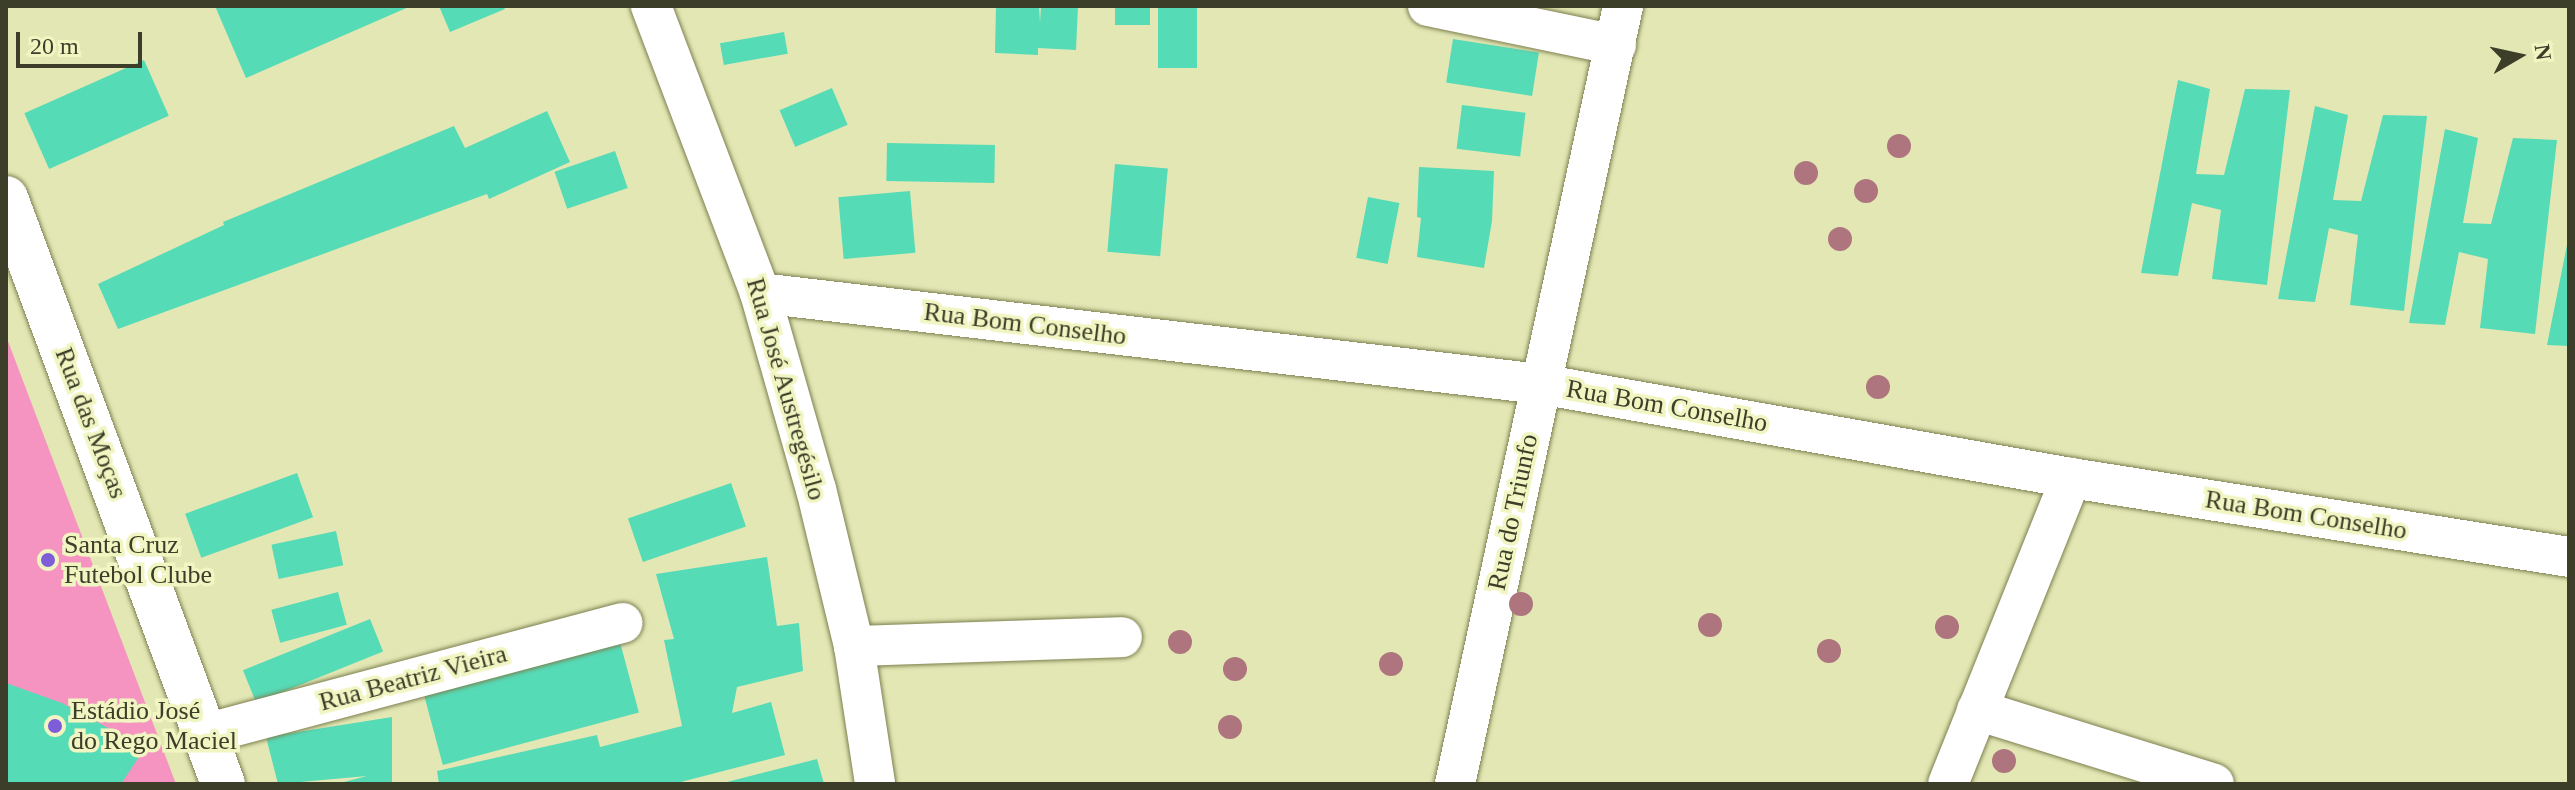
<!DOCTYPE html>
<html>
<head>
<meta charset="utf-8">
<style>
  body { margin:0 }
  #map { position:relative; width:2575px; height:790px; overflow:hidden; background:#e3e7b4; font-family:"Times New Roman",serif }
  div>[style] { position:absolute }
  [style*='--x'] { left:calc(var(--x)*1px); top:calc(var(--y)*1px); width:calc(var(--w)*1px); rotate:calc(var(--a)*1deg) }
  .green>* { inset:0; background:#f594c0 }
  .building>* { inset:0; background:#56dbb7; transform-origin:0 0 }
  .roads { filter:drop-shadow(0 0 2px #7d8050) drop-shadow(0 0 2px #7d8050) }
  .street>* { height:40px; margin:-20px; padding:0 20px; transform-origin:20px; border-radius:20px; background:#fff }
  .secondary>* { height:44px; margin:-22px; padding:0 22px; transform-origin:22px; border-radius:22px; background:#fff }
  .trees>* { width:24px; height:24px; margin:-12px; border-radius:50%; background:#ae757f }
  .dots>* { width:22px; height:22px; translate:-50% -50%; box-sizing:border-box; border:4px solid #f0f5c1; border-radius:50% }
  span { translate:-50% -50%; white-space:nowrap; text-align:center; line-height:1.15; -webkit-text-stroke:7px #f0f5c1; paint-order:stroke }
  .street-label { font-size:26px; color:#3c3e29 }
  .poi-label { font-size:26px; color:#3c3e29 }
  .left { translate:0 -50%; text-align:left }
  .frame { position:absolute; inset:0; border:8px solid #3c3e29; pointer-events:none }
  .north { position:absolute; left:2479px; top:16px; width:80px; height:80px; -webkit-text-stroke:6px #f0f5c1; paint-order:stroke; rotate:81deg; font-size:22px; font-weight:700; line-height:32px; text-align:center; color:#3c3e29 }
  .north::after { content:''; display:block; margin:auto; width:28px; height:36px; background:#3c3e29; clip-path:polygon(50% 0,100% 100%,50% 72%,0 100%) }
  .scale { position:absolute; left:16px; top:32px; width:126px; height:36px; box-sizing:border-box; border:4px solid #3c3e29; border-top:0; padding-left:10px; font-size:24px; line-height:28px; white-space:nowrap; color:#3c3e29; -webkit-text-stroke:6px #f0f5c1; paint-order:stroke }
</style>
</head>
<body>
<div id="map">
  <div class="green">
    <div style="clip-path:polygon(6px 336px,176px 784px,6px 784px)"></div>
  </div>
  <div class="building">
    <div style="clip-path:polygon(215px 6px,411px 6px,246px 78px)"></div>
    <div style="clip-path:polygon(439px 6px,503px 6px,505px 9px,450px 32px)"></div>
    <div style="clip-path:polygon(996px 6px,1039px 6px,1040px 23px,1041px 6px,1078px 6px,1076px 50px,1038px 48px,1038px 55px,995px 53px)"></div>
    <div style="left:1115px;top:6px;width:35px;height:19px"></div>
    <div style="left:1158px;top:6px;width:39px;height:62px"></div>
    <div style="left:784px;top:32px;width:22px;height:65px;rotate:80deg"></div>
    <div style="left:1453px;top:39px;width:87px;height:44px;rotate:9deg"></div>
    <div style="left:144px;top:60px;width:61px;height:131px;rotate:66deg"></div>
    <div style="clip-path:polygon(2178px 80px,2210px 89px,2196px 174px,2224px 175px,2245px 89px,2290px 90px,2267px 285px,2212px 279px,2221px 210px,2192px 203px,2178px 276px,2141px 273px)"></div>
    <div style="left:832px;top:88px;width:40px;height:57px;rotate:67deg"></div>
    <div style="left:1462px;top:105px;width:64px;height:44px;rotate:7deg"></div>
    <div style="clip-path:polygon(2315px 106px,2348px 115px,2333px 200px,2361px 201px,2383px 115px,2427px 116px,2404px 311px,2350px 305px,2358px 235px,2329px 228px,2315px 302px,2278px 299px)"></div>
    <div style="clip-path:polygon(547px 111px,570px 162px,489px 199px,487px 194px,118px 329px,98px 284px,224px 225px,223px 222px,454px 126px,465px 148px)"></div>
    <div style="clip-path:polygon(2445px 129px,2478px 138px,2463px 223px,2491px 224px,2513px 138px,2557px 140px,2535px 334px,2480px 328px,2488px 259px,2459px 252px,2445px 325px,2409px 323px)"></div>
    <div style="left:887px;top:143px;width:108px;height:38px;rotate:1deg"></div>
    <div style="left:615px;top:151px;width:39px;height:64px;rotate:71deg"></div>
    <div style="left:1115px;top:164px;width:53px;height:88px;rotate:5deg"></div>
    <div style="clip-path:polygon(1419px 167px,1494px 171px,1492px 221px,1484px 268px,1417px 257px,1421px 218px,1417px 217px)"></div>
    <div style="left:910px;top:191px;width:62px;height:72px;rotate:85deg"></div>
    <div style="left:1368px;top:197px;width:32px;height:62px;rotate:11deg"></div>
    <div style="clip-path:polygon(2568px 240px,2569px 346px,2547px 345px)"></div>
    <div style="left:297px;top:473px;width:47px;height:119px;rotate:70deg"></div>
    <div style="left:731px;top:483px;width:46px;height:109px;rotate:71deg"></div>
    <div style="left:336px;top:531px;width:35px;height:66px;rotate:78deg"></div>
    <div style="clip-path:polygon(767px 557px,777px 626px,799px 623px,803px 671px,737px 687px,732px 713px,771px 702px,785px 755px,673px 784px,439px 784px,437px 771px,597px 735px,600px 747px,682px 726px,664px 640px,674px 639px,656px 574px)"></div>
    <div style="left:338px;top:592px;width:34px;height:69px;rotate:75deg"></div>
    <div style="left:370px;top:619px;width:35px;height:137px;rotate:68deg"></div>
    <div style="left:620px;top:642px;width:73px;height:203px;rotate:75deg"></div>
    <div style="clip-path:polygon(6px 683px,62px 703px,145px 748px,121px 784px,6px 784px)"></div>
    <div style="clip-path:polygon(392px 717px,392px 784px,336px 784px,367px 776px,278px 784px,266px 737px)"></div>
    <div style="clip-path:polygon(817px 759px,824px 784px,723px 784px,723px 783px)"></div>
  </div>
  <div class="roads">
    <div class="street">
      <div style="--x:651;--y:6;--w:307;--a:69.2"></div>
      <div style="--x:760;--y:293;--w:204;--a:74.1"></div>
      <div style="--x:816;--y:489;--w:162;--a:76.4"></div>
      <div style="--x:854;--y:646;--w:140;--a:81.3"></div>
      <div style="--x:1428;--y:6;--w:192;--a:11.7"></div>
      <div style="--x:760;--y:293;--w:785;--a:6.65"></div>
      <div style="--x:1540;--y:384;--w:539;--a:10.04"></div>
      <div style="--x:2071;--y:478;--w:504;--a:9.01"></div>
      <div style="--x:854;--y:646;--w:268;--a:-1.9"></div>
      <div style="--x:1977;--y:710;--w:248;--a:17.3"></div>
      <div style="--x:205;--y:734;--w:432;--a:-14.9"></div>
      <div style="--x:1455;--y:784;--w:796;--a:-77.81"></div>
      <div style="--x:1948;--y:784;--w:330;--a:-68.1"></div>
    </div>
    <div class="secondary">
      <div style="--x:6;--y:198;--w:625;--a:69.68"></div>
    </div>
  </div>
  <div class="trees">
    <div style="left:1899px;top:146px"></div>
    <div style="left:1806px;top:173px"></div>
    <div style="left:1866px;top:191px"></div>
    <div style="left:1840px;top:239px"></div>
    <div style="left:1878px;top:387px"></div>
    <div style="left:1521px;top:604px"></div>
    <div style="left:1710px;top:625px"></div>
    <div style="left:1947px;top:627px"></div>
    <div style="left:1180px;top:642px"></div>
    <div style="left:1829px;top:651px"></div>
    <div style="left:1391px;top:664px"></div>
    <div style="left:1235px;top:669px"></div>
    <div style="left:1230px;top:727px"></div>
    <div style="left:2004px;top:761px"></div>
  </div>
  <div class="dots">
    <div style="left:48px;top:560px;background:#7e5dd8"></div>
    <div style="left:55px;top:726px;background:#7e5dd8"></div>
  </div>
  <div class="street-label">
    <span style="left:1025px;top:324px;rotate:7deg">Rua Bom Conselho</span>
    <span style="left:786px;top:389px;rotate:74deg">Rua José Austregésilo</span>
    <span style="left:1667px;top:406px;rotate:10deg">Rua Bom Conselho</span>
    <span style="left:91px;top:423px;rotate:69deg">Rua das Moças</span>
    <span style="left:1513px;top:512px;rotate:-78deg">Rua do Triunfo</span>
    <span style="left:2306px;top:515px;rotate:9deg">Rua Bom Conselho</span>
    <span style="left:413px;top:678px;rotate:-15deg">Rua Beatriz Vieira</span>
  </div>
  <div class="poi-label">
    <span class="left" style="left:64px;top:560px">Santa Cruz<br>Futebol Clube</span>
    <span class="left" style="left:71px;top:726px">Estádio José<br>do Rego Maciel</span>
  </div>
  <div class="frame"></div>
  <div class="north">N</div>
  <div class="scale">20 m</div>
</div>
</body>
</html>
